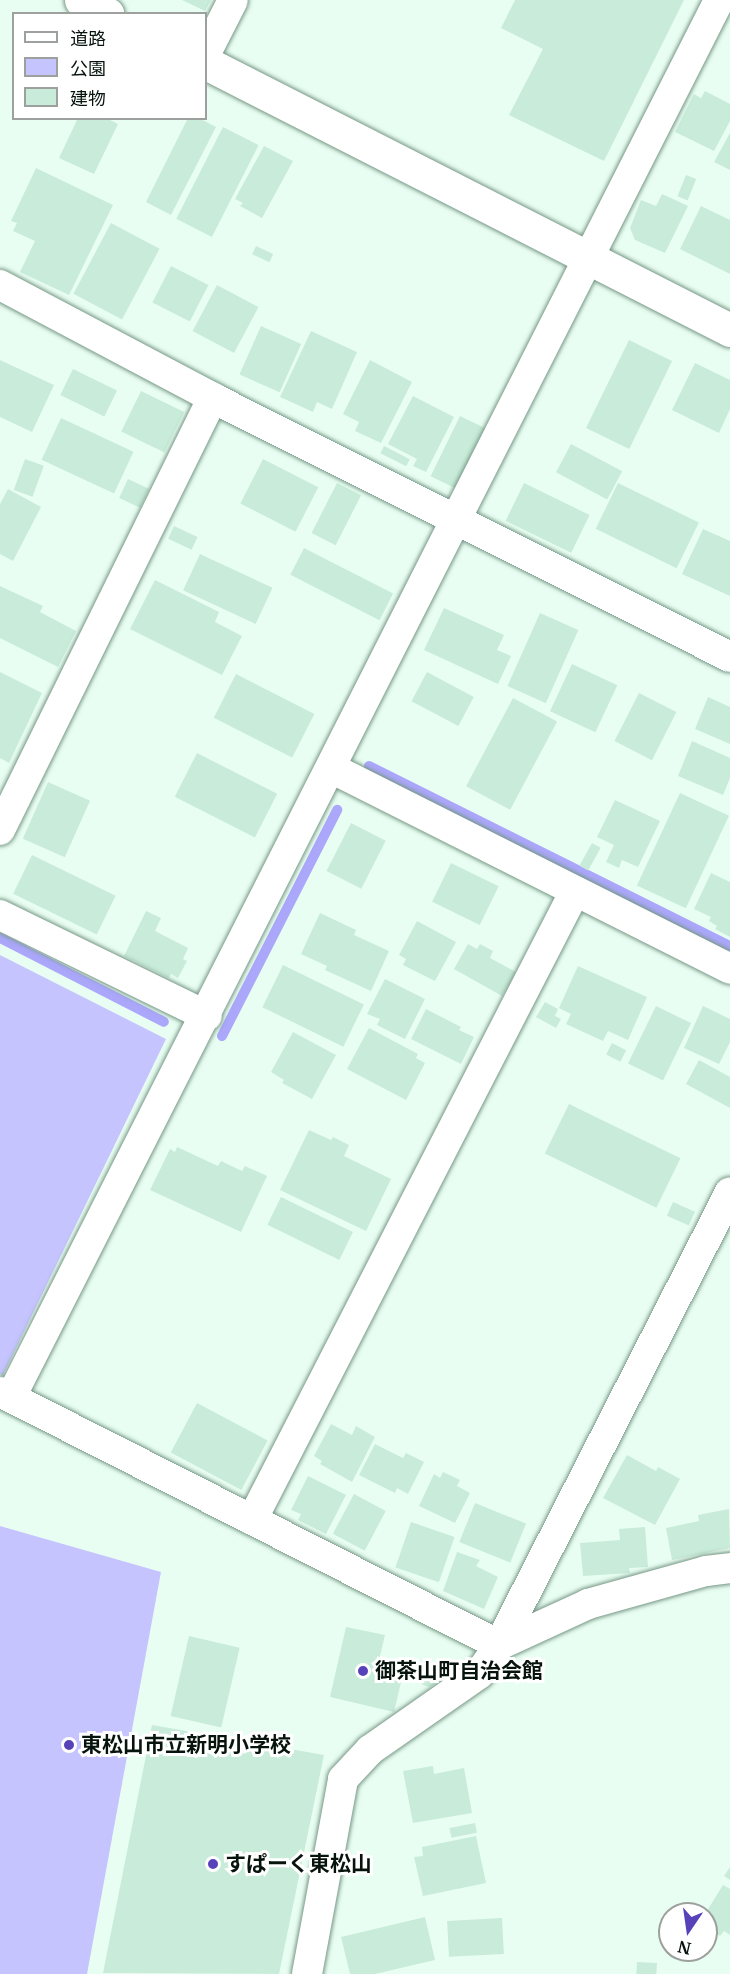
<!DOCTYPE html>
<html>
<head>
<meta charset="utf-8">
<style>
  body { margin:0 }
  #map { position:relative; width:730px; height:1974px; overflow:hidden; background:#e9fef2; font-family:Merriweather,"Noto Sans JP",serif }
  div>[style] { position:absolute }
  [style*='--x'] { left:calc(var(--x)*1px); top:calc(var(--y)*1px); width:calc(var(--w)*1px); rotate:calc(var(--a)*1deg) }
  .green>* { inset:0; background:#c6c4fe }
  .stream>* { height:10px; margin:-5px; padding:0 5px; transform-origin:5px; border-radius:5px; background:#aba7fa }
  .building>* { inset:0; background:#c8ecd9; transform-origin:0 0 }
  .roads { filter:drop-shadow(0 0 2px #769786) drop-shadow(0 0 2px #769786) }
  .minor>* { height:30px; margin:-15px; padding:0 15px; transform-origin:15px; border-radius:15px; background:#fff }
  .tertiary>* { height:33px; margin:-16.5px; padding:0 16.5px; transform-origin:16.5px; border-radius:16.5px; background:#fff }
  .dots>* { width:16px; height:16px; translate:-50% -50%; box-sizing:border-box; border:3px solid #fff; border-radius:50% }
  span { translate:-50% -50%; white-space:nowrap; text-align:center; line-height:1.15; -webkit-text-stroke:6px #fff; paint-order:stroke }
  .poi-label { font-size:21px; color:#07140d; font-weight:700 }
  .left { translate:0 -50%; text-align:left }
  .legend { position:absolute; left:12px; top:12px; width:195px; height:108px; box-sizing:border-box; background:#fff; border:2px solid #9ca19e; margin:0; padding:8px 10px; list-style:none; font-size:18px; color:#07140d }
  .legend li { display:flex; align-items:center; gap:12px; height:30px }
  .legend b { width:30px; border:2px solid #9ca19e }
  .north { position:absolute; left:658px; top:1902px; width:60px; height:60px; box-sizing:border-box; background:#fff; border:2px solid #9ca19e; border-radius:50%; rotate:193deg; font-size:16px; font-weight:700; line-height:24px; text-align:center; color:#07140d }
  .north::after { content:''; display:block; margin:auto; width:21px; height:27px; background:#5742ba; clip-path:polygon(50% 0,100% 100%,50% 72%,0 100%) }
</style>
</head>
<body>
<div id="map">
  <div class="green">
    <div style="clip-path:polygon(0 955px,166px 1039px,3px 1375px,0 1374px)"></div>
    <div style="clip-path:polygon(0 1526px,161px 1572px,87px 1974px,0 1974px)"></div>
  </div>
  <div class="stream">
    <div style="--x:369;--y:766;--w:403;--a:26.5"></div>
    <div style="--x:0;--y:938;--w:184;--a:27.1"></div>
    <div style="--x:222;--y:1036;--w:254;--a:-63"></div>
  </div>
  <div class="building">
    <div style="clip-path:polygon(182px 0,211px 0,205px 11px)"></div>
    <div style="clip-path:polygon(515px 0,684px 0,604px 161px,509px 115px,543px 49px,501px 28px)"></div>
    <div style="clip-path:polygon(705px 91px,730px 104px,730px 121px,714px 151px,675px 132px,694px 94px,701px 98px)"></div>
    <div style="clip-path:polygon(78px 118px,106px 118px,118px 124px,94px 174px,59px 158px)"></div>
    <div style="clip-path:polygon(188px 118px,199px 118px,216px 127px,171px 215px,146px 202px)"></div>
    <div style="left:223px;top:127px;width:40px;height:103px;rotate:27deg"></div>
    <div style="clip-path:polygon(730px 133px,730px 170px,714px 162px)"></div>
    <div style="clip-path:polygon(264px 146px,293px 161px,262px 218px,240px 206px,243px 203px,235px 199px)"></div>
    <div style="clip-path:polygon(36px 168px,113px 205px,69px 295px,20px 272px,35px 241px,13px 231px,17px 223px,11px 221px)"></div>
    <div style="left:686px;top:175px;width:11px;height:23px;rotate:22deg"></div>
    <div style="clip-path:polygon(662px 194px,688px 206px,665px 253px,635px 240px,630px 228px,641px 200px,656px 206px)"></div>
    <div style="clip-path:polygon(701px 206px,730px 220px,730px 274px,680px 249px)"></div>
    <div style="left:111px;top:223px;width:55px;height:80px;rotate:28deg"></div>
    <div style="left:256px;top:246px;width:19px;height:9px;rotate:25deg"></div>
    <div style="left:171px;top:266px;width:42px;height:41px;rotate:27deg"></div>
    <div style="left:217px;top:285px;width:47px;height:52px;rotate:28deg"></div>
    <div style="left:261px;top:326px;width:44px;height:53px;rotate:24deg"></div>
    <div style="clip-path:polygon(311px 331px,357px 352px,332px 409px,317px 402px,313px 412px,280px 397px)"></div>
    <div style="left:629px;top:340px;width:48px;height:98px;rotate:26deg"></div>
    <div style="clip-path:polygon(0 360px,54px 385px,32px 432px,0 417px)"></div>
    <div style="clip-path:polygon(370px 360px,412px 382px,381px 443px,355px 431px,359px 422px,343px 414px)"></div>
    <div style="clip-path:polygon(695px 363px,730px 380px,730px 409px,719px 433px,672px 410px)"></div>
    <div style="left:73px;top:369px;width:49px;height:29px;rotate:26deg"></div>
    <div style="left:141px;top:391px;width:48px;height:45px;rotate:26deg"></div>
    <div style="clip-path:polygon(413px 396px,454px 417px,426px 472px,413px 466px,417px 459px,388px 444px)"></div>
    <div style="left:460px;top:416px;width:28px;height:67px;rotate:26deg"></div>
    <div style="left:61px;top:418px;width:80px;height:46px;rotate:25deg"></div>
    <div style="left:571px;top:444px;width:58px;height:32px;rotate:28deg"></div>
    <div style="left:384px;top:446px;width:29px;height:8px;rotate:27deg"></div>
    <div style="left:25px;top:459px;width:20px;height:33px;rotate:20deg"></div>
    <div style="left:263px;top:459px;width:62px;height:50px;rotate:27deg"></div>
    <div style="left:128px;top:479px;width:23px;height:21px;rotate:25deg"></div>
    <div style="left:337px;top:483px;width:27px;height:56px;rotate:27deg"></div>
    <div style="left:524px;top:483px;width:73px;height:42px;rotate:26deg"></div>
    <div style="left:618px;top:483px;width:90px;height:51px;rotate:26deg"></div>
    <div style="clip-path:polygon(8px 489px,41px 507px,13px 561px,0 554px,0 504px)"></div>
    <div style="left:174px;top:526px;width:26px;height:14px;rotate:25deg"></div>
    <div style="clip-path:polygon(703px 529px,730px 541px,730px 596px,682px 574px)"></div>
    <div style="left:304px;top:548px;width:100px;height:30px;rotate:27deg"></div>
    <div style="left:200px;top:554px;width:80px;height:40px;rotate:25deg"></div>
    <div style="clip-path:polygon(155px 580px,219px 612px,215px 622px,242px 636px,222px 675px,130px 629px)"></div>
    <div style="clip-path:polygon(0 586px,43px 606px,40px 612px,76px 631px,58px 667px,0 638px)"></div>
    <div style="clip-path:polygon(444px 608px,504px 635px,497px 650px,511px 656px,498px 684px,424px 650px)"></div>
    <div style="left:540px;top:613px;width:42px;height:80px;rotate:24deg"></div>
    <div style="left:572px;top:664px;width:50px;height:52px;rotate:25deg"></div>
    <div style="clip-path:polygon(0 672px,42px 693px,9px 763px,0 758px)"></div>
    <div style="left:427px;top:672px;width:53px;height:33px;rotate:28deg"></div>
    <div style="left:236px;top:674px;width:88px;height:49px;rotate:27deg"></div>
    <div style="left:639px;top:693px;width:42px;height:54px;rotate:27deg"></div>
    <div style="clip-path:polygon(708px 697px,730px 707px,730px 744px,695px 729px)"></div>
    <div style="left:513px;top:698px;width:50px;height:100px;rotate:28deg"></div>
    <div style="clip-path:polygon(692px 741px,730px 758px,730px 778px,723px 795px,678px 776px)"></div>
    <div style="left:197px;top:753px;width:90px;height:49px;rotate:27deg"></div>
    <div style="left:48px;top:782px;width:46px;height:62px;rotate:24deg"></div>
    <div style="left:680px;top:793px;width:54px;height:102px;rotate:25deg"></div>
    <div style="clip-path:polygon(615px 800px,660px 821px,638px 867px,622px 860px,619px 868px,606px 862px,614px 845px,597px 837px)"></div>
    <div style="left:351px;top:823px;width:39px;height:54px;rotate:27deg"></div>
    <div style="left:592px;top:843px;width:10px;height:26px;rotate:29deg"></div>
    <div style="left:32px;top:855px;width:93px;height:43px;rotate:26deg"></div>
    <div style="left:451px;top:863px;width:53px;height:43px;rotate:26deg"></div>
    <div style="clip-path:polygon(711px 873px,730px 882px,730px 937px,715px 929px,717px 926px,709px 921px,711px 917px,694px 909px)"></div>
    <div style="clip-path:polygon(146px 911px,161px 918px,155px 931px,188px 948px,183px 959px,187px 961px,178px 978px,171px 974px,169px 978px,124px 956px)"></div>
    <div style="clip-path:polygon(320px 913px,356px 930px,354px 935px,389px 951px,371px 991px,325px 970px,327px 966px,301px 954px)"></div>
    <div style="clip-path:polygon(417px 921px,456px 942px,435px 981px,403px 965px,406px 959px,399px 955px)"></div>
    <div style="clip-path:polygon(468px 944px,477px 949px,480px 944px,493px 951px,490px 958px,516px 972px,502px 996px,454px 969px)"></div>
    <div style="left:283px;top:965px;width:90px;height:47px;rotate:26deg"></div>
    <div style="clip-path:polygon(578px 966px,647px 997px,628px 1040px,608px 1031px,603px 1041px,566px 1024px,571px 1014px,559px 1008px)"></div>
    <div style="clip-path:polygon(385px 979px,425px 999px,405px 1039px,377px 1025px,380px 1019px,367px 1014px)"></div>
    <div style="clip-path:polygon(545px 1002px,558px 1009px,555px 1016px,561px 1019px,556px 1028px,536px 1017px)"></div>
    <div style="left:656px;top:1006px;width:39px;height:64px;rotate:26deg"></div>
    <div style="clip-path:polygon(703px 1006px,730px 1019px,730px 1042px,719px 1064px,684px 1048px)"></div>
    <div style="clip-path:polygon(426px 1009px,461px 1027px,459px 1030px,474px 1037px,461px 1064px,411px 1039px)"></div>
    <div style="clip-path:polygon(369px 1028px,418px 1054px,416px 1058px,425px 1063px,406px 1100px,347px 1069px)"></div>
    <div style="clip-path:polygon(293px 1032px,336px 1055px,312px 1099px,282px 1083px,284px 1080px,271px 1072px)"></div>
    <div style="left:612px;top:1043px;width:16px;height:13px;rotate:27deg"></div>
    <div style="clip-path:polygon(699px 1060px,730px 1077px,730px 1108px,686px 1084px)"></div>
    <div style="left:569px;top:1104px;width:124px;height:55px;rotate:26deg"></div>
    <div style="clip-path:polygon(309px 1130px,331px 1140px,333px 1137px,349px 1145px,344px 1156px,391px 1179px,366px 1231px,280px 1190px)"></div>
    <div style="clip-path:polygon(177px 1147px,218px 1166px,221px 1161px,242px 1171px,245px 1166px,267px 1176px,241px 1232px,150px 1190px,170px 1149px,175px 1152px)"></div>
    <div style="left:281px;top:1197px;width:80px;height:31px;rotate:26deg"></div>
    <div style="left:673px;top:1202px;width:24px;height:15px;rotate:24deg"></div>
    <div style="left:197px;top:1403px;width:80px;height:56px;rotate:28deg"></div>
    <div style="clip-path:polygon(331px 1424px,352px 1435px,356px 1426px,375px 1437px,352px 1482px,320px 1464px,322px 1461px,314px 1456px)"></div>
    <div style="clip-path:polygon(375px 1444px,403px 1458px,406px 1453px,424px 1462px,408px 1494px,397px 1488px,395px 1493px,359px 1475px)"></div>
    <div style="clip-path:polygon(627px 1455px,656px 1471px,658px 1467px,680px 1479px,655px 1525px,603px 1498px)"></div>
    <div style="clip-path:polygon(443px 1472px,460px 1480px,457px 1486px,470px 1493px,455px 1523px,419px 1506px,434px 1474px,440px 1478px)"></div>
    <div style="clip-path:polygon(308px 1476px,346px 1495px,326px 1534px,298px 1520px,301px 1514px,291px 1510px)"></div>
    <div style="left:354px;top:1494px;width:36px;height:45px;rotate:28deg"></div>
    <div style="left:475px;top:1503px;width:55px;height:42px;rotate:22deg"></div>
    <div style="clip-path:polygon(729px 1509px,730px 1548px,672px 1560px,666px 1528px,699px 1521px,698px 1515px)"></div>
    <div style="left:411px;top:1522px;width:46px;height:48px;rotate:19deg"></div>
    <div style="clip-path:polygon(645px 1527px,648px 1567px,629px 1568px,630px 1573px,583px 1576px,580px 1543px,620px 1540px,619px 1529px)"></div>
    <div style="clip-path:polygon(457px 1552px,480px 1560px,476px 1566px,498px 1577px,484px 1609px,443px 1591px)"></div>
    <div style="clip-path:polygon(346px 1627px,385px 1635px,377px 1668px,403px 1674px,394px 1712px,330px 1697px)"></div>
    <div style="left:189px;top:1636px;width:52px;height:82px;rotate:13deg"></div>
    <div style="clip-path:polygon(432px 1666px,442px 1679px,430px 1687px,423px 1685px,419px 1677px)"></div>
    <div style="clip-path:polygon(152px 1725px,324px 1755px,279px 1974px,103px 1973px)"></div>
    <div style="clip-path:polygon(433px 1766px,434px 1774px,464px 1768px,472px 1813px,413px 1823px,403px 1771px)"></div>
    <div style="left:475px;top:1823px;width:10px;height:26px;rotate:79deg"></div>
    <div style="clip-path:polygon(476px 1836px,486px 1883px,423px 1896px,414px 1857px,423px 1856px,422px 1847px)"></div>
    <div style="clip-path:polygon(730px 1867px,730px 1880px,724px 1876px)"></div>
    <div style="clip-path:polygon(723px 1885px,730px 1889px,730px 1935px,724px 1931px,720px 1936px,706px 1927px,705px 1914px)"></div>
    <div style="clip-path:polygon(425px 1917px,435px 1960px,375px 1974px,350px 1974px,341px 1937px)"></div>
    <div style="left:502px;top:1918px;width:36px;height:55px;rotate:87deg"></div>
    <div style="left:637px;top:1962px;width:20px;height:12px;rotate:3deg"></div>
  </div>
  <div class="roads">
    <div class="minor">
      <div style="--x:206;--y:53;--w:59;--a:-63"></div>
      <div style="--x:0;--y:285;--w:241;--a:27.9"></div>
      <div style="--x:213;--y:398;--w:578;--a:26.61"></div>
      <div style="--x:331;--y:768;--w:447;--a:26.7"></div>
      <div style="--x:0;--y:830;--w:482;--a:-63.8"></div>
      <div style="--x:0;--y:915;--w:230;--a:26"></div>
      <div style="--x:0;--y:1392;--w:559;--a:26.89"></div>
      <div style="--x:11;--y:1397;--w:1566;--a:-63.12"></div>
      <div style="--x:252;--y:1520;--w:707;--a:-62.82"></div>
      <div style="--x:499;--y:1645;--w:98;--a:-24.7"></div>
      <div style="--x:588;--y:1604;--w:123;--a:-15.6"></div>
      <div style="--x:706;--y:1571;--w:24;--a:-7"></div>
      <div style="--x:307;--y:1974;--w:198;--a:-79.5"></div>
      <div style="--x:343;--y:1779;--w:40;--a:-47"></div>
      <div style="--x:370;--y:1750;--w:133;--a:-34.9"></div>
      <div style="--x:479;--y:1674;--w:35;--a:-55"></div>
      <div style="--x:499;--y:1645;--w:508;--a:-62.98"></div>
    </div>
    <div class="tertiary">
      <div style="--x:81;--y:0;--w:30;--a:28"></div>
      <div style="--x:206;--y:63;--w:588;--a:27"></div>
    </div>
  </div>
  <div class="dots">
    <div style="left:363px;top:1671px;background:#5742ba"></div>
    <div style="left:69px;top:1745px;background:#5742ba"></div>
    <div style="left:213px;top:1864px;background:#5742ba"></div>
  </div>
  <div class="poi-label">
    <span class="left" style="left:375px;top:1671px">御茶山町自治会館</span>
    <span class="left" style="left:81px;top:1745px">東松山市立新明小学校</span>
    <span class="left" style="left:225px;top:1864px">すぱーく東松山</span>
  </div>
  <ul class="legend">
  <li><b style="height:8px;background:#fff"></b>道路</li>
  <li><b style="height:16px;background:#c6c4fe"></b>公園</li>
  <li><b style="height:16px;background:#c8ecd9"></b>建物</li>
  </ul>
  <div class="north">N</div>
</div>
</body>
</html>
